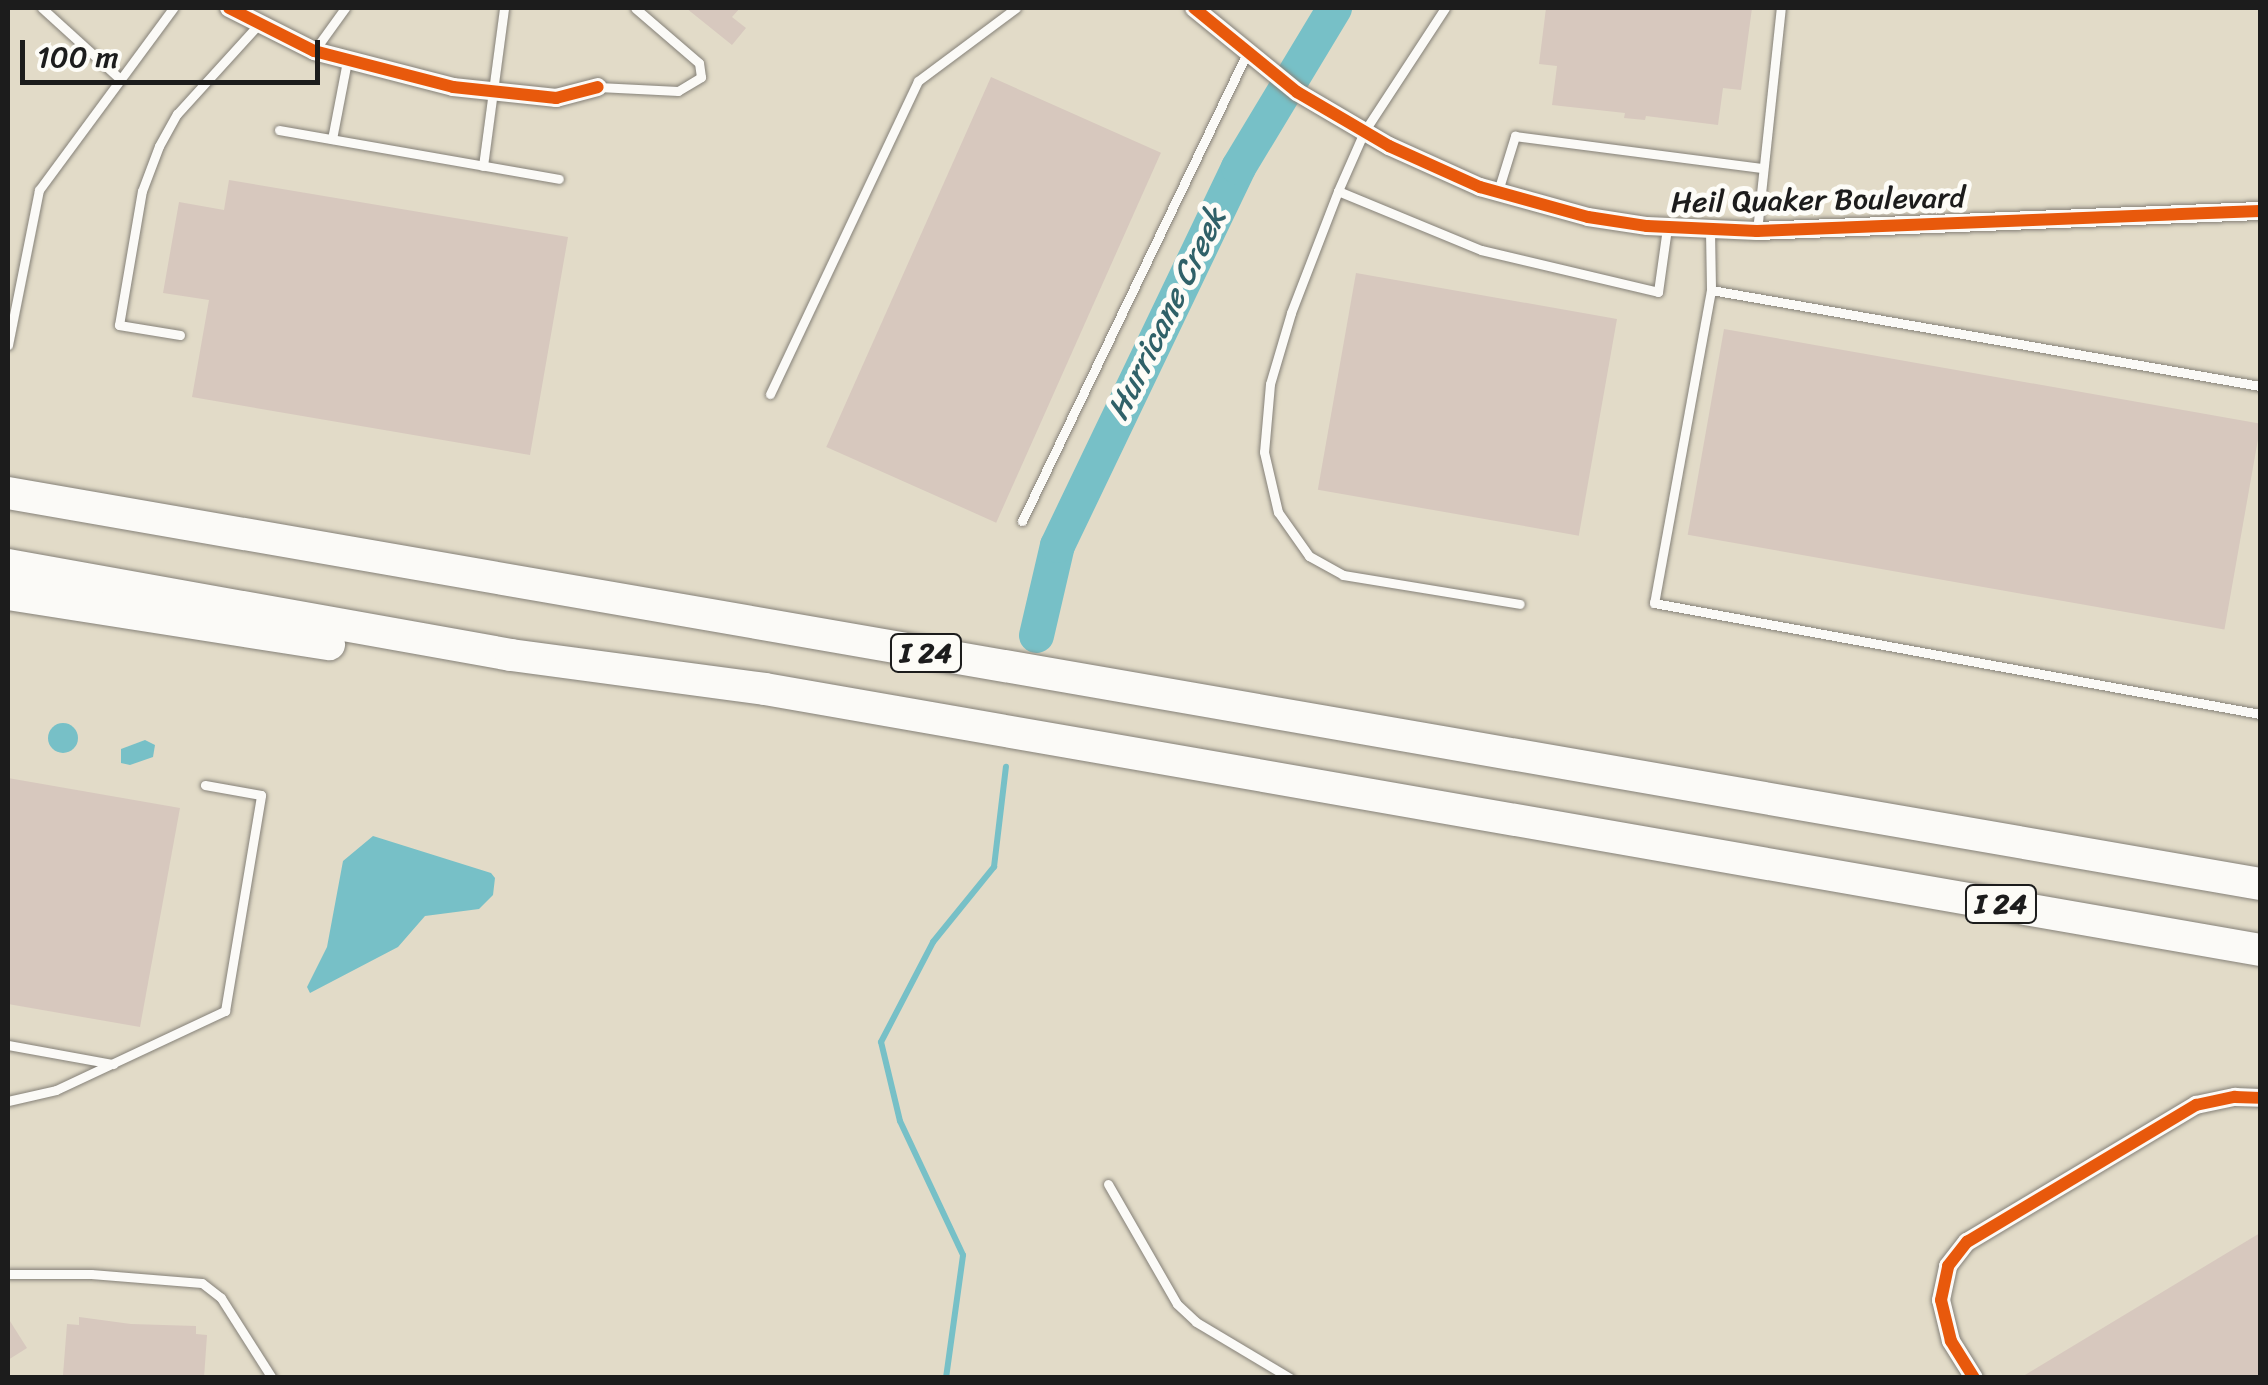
<!DOCTYPE html>
<html>
<head>
<meta charset="utf-8">
<style>
  body { margin:0 }
  #map { position:relative; width:2268px; height:1385px; overflow:hidden; background:#e2dbc8; font-family:Sriracha,sans-serif }
  div>[style] { position:absolute }
  [style*='--x'] { left:calc(var(--x)*1px); top:calc(var(--y)*1px); width:calc(var(--w)*1px); rotate:calc(var(--a)*1deg) }
  .water>* { inset:0; background:#77c0c7 }
  .round { border-radius:50% }
  .stream>* { height:6px; margin:-3px; padding:0 3px; transform-origin:3px; border-radius:3px; background:#77c0c7 }
  .river>* { height:35px; margin:-17.5px; padding:0 17.5px; transform-origin:17.5px; border-radius:17.5px; background:#77c0c7 }
  .building>* { inset:0; background:#d7c8be; transform-origin:0 0 }
  .roads { filter:drop-shadow(0 0 2px #858178) drop-shadow(0 0 2px #858178) }
  .service>* { height:9px; margin:-4.5px; padding:0 4.5px; transform-origin:4.5px; border-radius:4.5px; background:#fbfaf7 }
  .minor>* { height:18px; margin:-9px; padding:0 9px; transform-origin:9px; border-radius:9px; background:#fbfaf7 }
  .motorway>* { height:32px; margin:-16px; padding:0 16px; transform-origin:16px; border-radius:16px; background:#fbfaf7 }
  .cycleway>* { height:12px; margin:-6px; padding:0 6px; transform-origin:6px; border-radius:6px; background:#e8590c }
  span { translate:-50% -50%; white-space:nowrap; text-align:center; line-height:1.15; -webkit-text-stroke:10px #fdfcf7; paint-order:stroke }
  .shield-label span { padding:2px 8px; background:#fdfcf7; border:2px solid; border-radius:8px; -webkit-text-stroke-width:0 }
  .shield-label { font-size:28px; color:#1c1c1c; font-weight:700 }
  .street-label { font-size:30px; color:#1c1c1c }
  .water-label { font-size:32px; color:#306168; font-style:italic }
  .frame { position:absolute; inset:0; border:10px solid #1c1c1c; pointer-events:none }
  .scale { position:absolute; left:20px; top:40px; width:300px; height:45px; box-sizing:border-box; border:5px solid #1c1c1c; border-top:0; padding-left:12px; font-size:30px; line-height:35px; white-space:nowrap; color:#1c1c1c; -webkit-text-stroke:8px #fdfcf7; paint-order:stroke }
</style>
</head>
<body>
<div id="map">
  <div class="water">
    <div class="round" style="left:48px;top:723px;width:30px;height:30px"></div>
    <div style="clip-path:polygon(145px 740px,155px 745px,153px 757px,130px 765px,121px 763px,121px 749px)"></div>
    <div style="clip-path:polygon(373px 836px,491px 873px,495px 878px,493px 895px,479px 909px,425px 916px,398px 947px,310px 993px,307px 987px,327px 947px,343px 861px)"></div>
  </div>
  <div class="stream">
    <div style="--x:946;--y:1378;--w:124;--a:-82.1"></div>
    <div style="--x:963;--y:1255;--w:148;--a:-115.2"></div>
    <div style="--x:900;--y:1121;--w:81;--a:-103.5"></div>
    <div style="--x:881;--y:1042;--w:113;--a:-62.5"></div>
    <div style="--x:933;--y:942;--w:97;--a:-50.9"></div>
    <div style="--x:994;--y:867;--w:101;--a:-83.2"></div>
  </div>
  <div class="river">
    <div style="--x:1036;--y:635;--w:92;--a:-76.9"></div>
    <div style="--x:1057;--y:545;--w:419;--a:-64.4"></div>
    <div style="--x:1238;--y:167;--w:186;--a:-58.9"></div>
  </div>
  <div class="building">
    <div style="clip-path:polygon(686px 8px,740px 8px,732px 17px,746px 28px,732px 45px)"></div>
    <div style="clip-path:polygon(1546px 8px,1752px 8px,1741px 90px,1723px 88px,1718px 125px,1646px 116px,1645px 120px,1624px 118px,1625px 113px,1552px 105px,1557px 66px,1539px 64px)"></div>
    <div style="left:991px;top:77px;width:186px;height:405px;rotate:24deg"></div>
    <div style="clip-path:polygon(229px 180px,568px 237px,530px 455px,192px 397px,209px 300px,163px 293px,179px 202px,224px 210px)"></div>
    <div style="left:1356px;top:273px;width:265px;height:220px;rotate:10deg"></div>
    <div style="left:1724px;top:329px;width:545px;height:209px;rotate:10deg"></div>
    <div style="clip-path:polygon(8px 778px,180px 808px,140px 1027px,8px 1004px)"></div>
    <div style="clip-path:polygon(2260px 1233px,2260px 1378px,2020px 1378px)"></div>
    <div style="clip-path:polygon(79px 1317px,131px 1324px,196px 1326px,196px 1334px,207px 1335px,204px 1378px,63px 1375px,67px 1324px,79px 1325px)"></div>
    <div style="clip-path:polygon(8px 1318px,27px 1348px,8px 1360px)"></div>
  </div>
  <div class="roads">
    <div class="service">
      <div style="--x:42;--y:8;--w:105;--a:42.3"></div>
      <div style="--x:1445;--y:8;--w:148;--a:123.2"></div>
      <div style="--x:1364;--y:132;--w:64;--a:113.8"></div>
      <div style="--x:1338;--y:191;--w:155;--a:22.4"></div>
      <div style="--x:1481;--y:250;--w:182;--a:13.3"></div>
      <div style="--x:1658;--y:292;--w:65;--a:-82"></div>
      <div style="--x:314;--y:51;--w:53;--a:-54.2"></div>
      <div style="--x:598;--y:87;--w:80;--a:2.9"></div>
      <div style="--x:678;--y:91;--w:27;--a:-31"></div>
      <div style="--x:701;--y:77;--w:14;--a:-98"></div>
      <div style="--x:699;--y:63;--w:84;--a:-139.3"></div>
      <div style="--x:279;--y:130;--w:284;--a:9.9"></div>
      <div style="--x:332;--y:139;--w:79;--a:-79.1"></div>
      <div style="--x:483;--y:166;--w:159;--a:-82.4"></div>
      <div style="--x:1338;--y:191;--w:131;--a:111.1"></div>
      <div style="--x:1291;--y:313;--w:74;--a:106.5"></div>
      <div style="--x:1270;--y:384;--w:68;--a:95"></div>
      <div style="--x:1264;--y:452;--w:62;--a:76.9"></div>
      <div style="--x:1278;--y:512;--w:54;--a:54.8"></div>
      <div style="--x:1309;--y:556;--w:39;--a:29"></div>
      <div style="--x:1343;--y:575;--w:179;--a:9.3"></div>
      <div style="--x:1498;--y:191;--w:58;--a:-72.8"></div>
      <div style="--x:1515;--y:136;--w:250;--a:7.4"></div>
      <div style="--x:1710;--y:231;--w:59;--a:89"></div>
      <div style="--x:1711;--y:290;--w:318;--a:100.3"></div>
      <div style="--x:1654;--y:603;--w:616;--a:10.38"></div>
      <div style="--x:1757;--y:231;--w:224;--a:-83.9"></div>
      <div style="--x:1711;--y:290;--w:557;--a:9.92"></div>
      <div style="--x:180;--y:335;--w:62;--a:-170.7"></div>
      <div style="--x:119;--y:325;--w:136;--a:-80.3"></div>
      <div style="--x:142;--y:191;--w:48;--a:-69.3"></div>
      <div style="--x:159;--y:146;--w:37;--a:-61"></div>
      <div style="--x:177;--y:114;--w:120;--a:-47.7"></div>
      <div style="--x:8;--y:345;--w:158;--a:-78.7"></div>
      <div style="--x:39;--y:190;--w:226;--a:-53.6"></div>
      <div style="--x:770;--y:394;--w:346;--a:-64.7"></div>
      <div style="--x:918;--y:81;--w:122;--a:-36.7"></div>
      <div style="--x:1022;--y:521;--w:519;--a:-64.32"></div>
      <div style="--x:8;--y:1045;--w:107;--a:10.3"></div>
      <div style="--x:8;--y:1101;--w:49;--a:-12.9"></div>
      <div style="--x:56;--y:1090;--w:187;--a:-25.1"></div>
      <div style="--x:225;--y:1011;--w:219;--a:-80.5"></div>
      <div style="--x:261;--y:795;--w:57;--a:-169.9"></div>
      <div style="--x:1108;--y:1184;--w:138;--a:60.1"></div>
      <div style="--x:1177;--y:1304;--w:26;--a:43"></div>
      <div style="--x:1196;--y:1322;--w:109;--a:30.8"></div>
      <div style="--x:8;--y:1274;--w:83;--a:0"></div>
      <div style="--x:91;--y:1274;--w:111;--a:4.6"></div>
      <div style="--x:202;--y:1283;--w:24;--a:38"></div>
      <div style="--x:221;--y:1298;--w:95;--a:57.5"></div>
    </div>
    <div class="minor">
      <div style="--x:229;--y:8;--w:95;--a:26.8"></div>
      <div style="--x:314;--y:51;--w:144;--a:14.5"></div>
      <div style="--x:453;--y:87;--w:104;--a:6.1"></div>
      <div style="--x:556;--y:98;--w:43;--a:-14.7"></div>
      <div style="--x:1194;--y:8;--w:133;--a:39.2"></div>
      <div style="--x:1297;--y:92;--w:107;--a:30.4"></div>
      <div style="--x:1389;--y:146;--w:100;--a:24.3"></div>
      <div style="--x:1480;--y:187;--w:112;--a:15.5"></div>
      <div style="--x:1588;--y:217;--w:60;--a:8.7"></div>
      <div style="--x:1647;--y:226;--w:110;--a:2.6"></div>
      <div style="--x:1757;--y:231;--w:503;--a:-2.28"></div>
      <div style="--x:1974;--y:1378;--w:44;--a:-121.9"></div>
      <div style="--x:1951;--y:1341;--w:42;--a:-103.7"></div>
      <div style="--x:1941;--y:1300;--w:35;--a:-78"></div>
      <div style="--x:1948;--y:1266;--w:31;--a:-52"></div>
      <div style="--x:1967;--y:1242;--w:267;--a:-30.9"></div>
      <div style="--x:2196;--y:1105;--w:40;--a:-12"></div>
      <div style="--x:2235;--y:1097;--w:25;--a:2"></div>
    </div>
    <div class="motorway">
      <div style="--x:8;--y:493;--w:2286;--a:9.85"></div>
      <div style="--x:8;--y:565;--w:511;--a:10.14"></div>
      <div style="--x:511;--y:655;--w:256;--a:7.6"></div>
      <div style="--x:765;--y:689;--w:1518;--a:9.9"></div>
      <div style="--x:8;--y:594;--w:325;--a:8.9"></div>
    </div>
  </div>
  <div class="cycleway">
    <div style="--x:229;--y:8;--w:95;--a:26.8"></div>
    <div style="--x:314;--y:51;--w:144;--a:14.5"></div>
    <div style="--x:453;--y:87;--w:104;--a:6.1"></div>
    <div style="--x:556;--y:98;--w:43;--a:-14.7"></div>
    <div style="--x:1194;--y:8;--w:133;--a:39.2"></div>
    <div style="--x:1297;--y:92;--w:107;--a:30.4"></div>
    <div style="--x:1389;--y:146;--w:100;--a:24.3"></div>
    <div style="--x:1480;--y:187;--w:112;--a:15.5"></div>
    <div style="--x:1588;--y:217;--w:60;--a:8.7"></div>
    <div style="--x:1647;--y:226;--w:110;--a:2.6"></div>
    <div style="--x:1757;--y:231;--w:503;--a:-2.28"></div>
    <div style="--x:1974;--y:1378;--w:44;--a:-121.9"></div>
    <div style="--x:1951;--y:1341;--w:42;--a:-103.7"></div>
    <div style="--x:1941;--y:1300;--w:35;--a:-78"></div>
    <div style="--x:1948;--y:1266;--w:31;--a:-52"></div>
    <div style="--x:1967;--y:1242;--w:267;--a:-30.9"></div>
    <div style="--x:2196;--y:1105;--w:40;--a:-12"></div>
    <div style="--x:2235;--y:1097;--w:25;--a:2"></div>
  </div>
  <div class="shield-label">
    <span style="left:926px;top:653px">I 24</span>
    <span style="left:2001px;top:904px">I 24</span>
  </div>
  <div class="street-label">
    <span style="left:1818px;top:200px;rotate:-1deg">Heil Quaker Boulevard</span>
  </div>
  <div class="water-label">
    <span style="left:1167px;top:314px;rotate:-64deg">Hurricane Creek</span>
  </div>
  <div class="frame"></div>
  <div class="scale">100 m</div>
</div>
</body>
</html>
